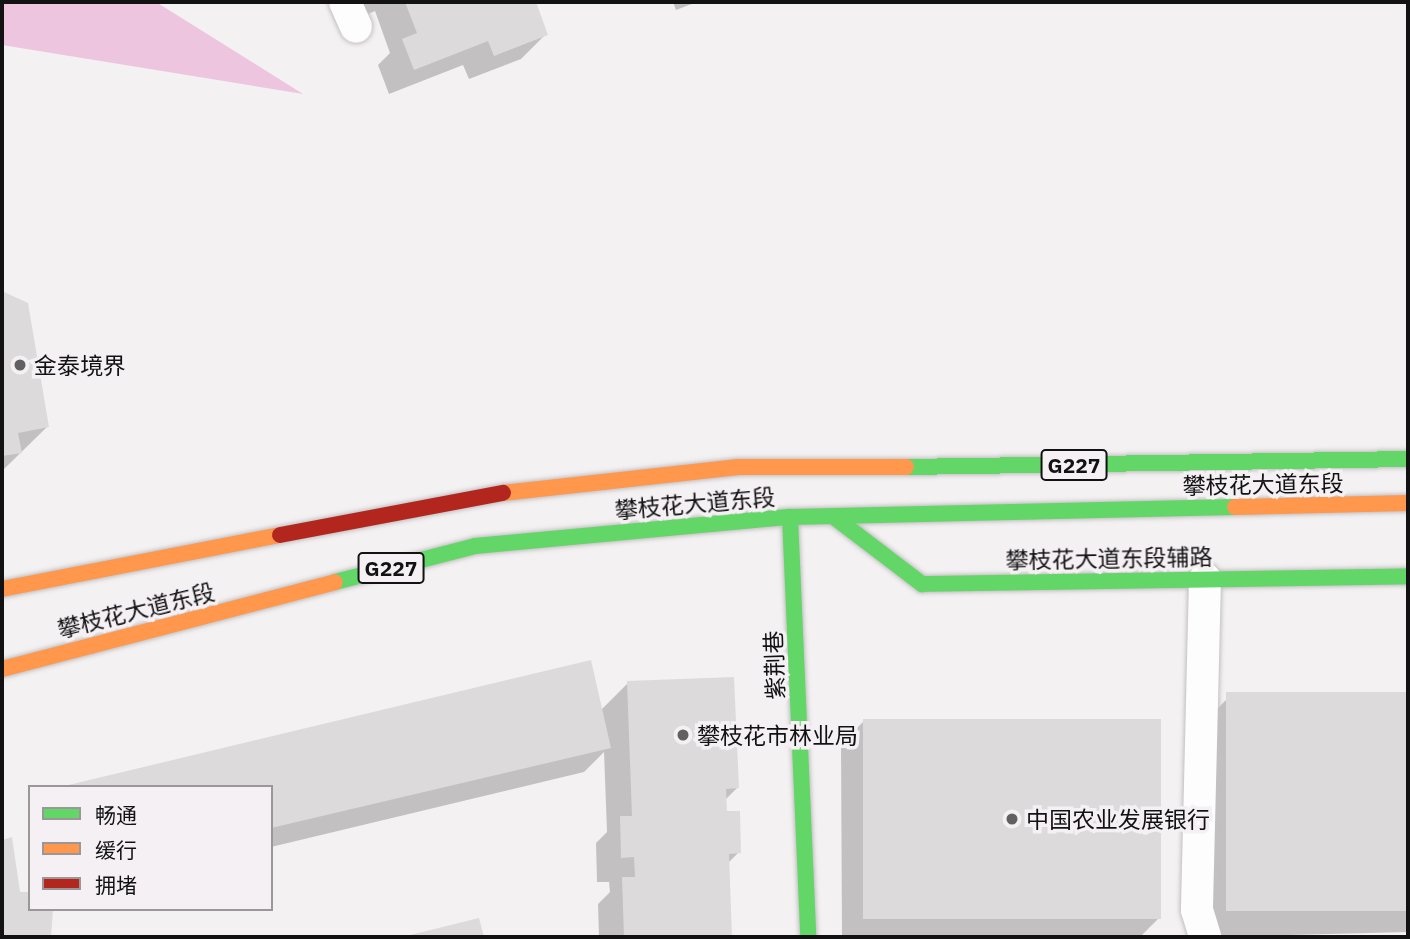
<!DOCTYPE html>
<html>
<head>
<meta charset="utf-8">
<style>
  body { margin:0 }
  #map { position:relative; width:1410px; height:939px; overflow:hidden; background:#f4f1f3; font-family:"IBM Plex Sans","Noto Sans SC",sans-serif }
  div>[style] { position:absolute }
  [style*='--x'] { left:calc(var(--x)*1px); top:calc(var(--y)*1px); width:calc(var(--w)*1px); rotate:calc(var(--a)*1deg) }
  .forest>* { inset:0; background:#edc5df }
  .shadow>* { inset:0; background:#0003 }
  .building>* { inset:0; background:#dddadc; transform-origin:0 0 }
  .roads { filter:drop-shadow(0 0 2px #c2c0c1) drop-shadow(0 0 2px #c2c0c1) }
  .lane>* { height:32px; margin:-16px; padding:0 16px; transform-origin:16px; border-radius:16px; background:#fdfdfd }
  .fast>* { height:16px; margin:-8px; padding:0 8px; transform-origin:8px; border-radius:8px; background:#63d668 }
  .slow>* { height:16px; margin:-8px; padding:0 8px; transform-origin:8px; border-radius:8px; background:#ff974d }
  .jam>* { height:16px; margin:-8px; padding:0 8px; transform-origin:8px; border-radius:8px; background:#b3261e }
  .dots>* { width:19px; height:19px; translate:-50% -50%; box-sizing:border-box; border:4px solid #f5f0f3; border-radius:50% }
  span { translate:-50% -50%; white-space:nowrap; text-align:center; line-height:1.15; -webkit-text-stroke:7px #f5f0f3; paint-order:stroke }
  .shield-label span { padding:2px 5px; background:#f5f0f3; border:2px solid; border-radius:5px; -webkit-text-stroke-width:0 }
  .shield-label { font-size:21px; color:#131213; font-weight:700 }
  .poi-label { font-size:23px; color:#131213 }
  .left { translate:0 -50%; text-align:left }
  .street-label { font-size:23px; color:#131213 }
  .frame { position:absolute; inset:0; border:4px solid #131213; pointer-events:none }
  .legend { position:absolute; left:28px; top:785px; width:245px; height:126px; box-sizing:border-box; background:#f5f0f3; border:2px solid #9b9799; margin:0; padding:9px 12px; list-style:none; font-size:21px; color:#131213 }
  .legend li { display:flex; align-items:center; gap:14px; height:35px }
  .legend b { width:35px; border:2px solid #9b9799 }
</style>
</head>
<body>
<div id="map">
  <div class="forest">
    <div style="clip-path:polygon(2px 2px,156px 2px,303px 94px,2px 45px)"></div>
  </div>
  <div class="shadow">
    <div style="clip-path:polygon(355px 2px,534px 2px,546px 34px,521px 59px,469px 79px,463px 65px,389px 94px,378px 65px,390px 53px,375px 11px,361px 17px)"></div>
    <div style="clip-path:polygon(673px 2px,697px 2px,676px 10px)"></div>
    <div style="clip-path:polygon(2px 293px,26px 304px,47px 427px,2px 471px)"></div>
    <div style="clip-path:polygon(628px 683px,737px 788px,725px 800px,725px 813px,739px 852px,727px 864px,730px 937px,599px 937px,598px 904px,610px 892px,609px 882px,597px 882px,596px 843px,607px 832px,604px 752px,584px 772px,271px 847px,271px 787px,601px 710px)"></div>
    <div style="clip-path:polygon(1408px 694px,1408px 932px,1211px 937px,1205px 721px,1227px 699px)"></div>
    <div style="clip-path:polygon(863px 722px,1159px 918px,1140px 937px,842px 937px,841px 744px)"></div>
    <div style="clip-path:polygon(11px 839px,19px 892px,30px 909px,51px 909px,50px 937px,2px 937px,2px 842px)"></div>
  </div>
  <div class="building">
    <div style="clip-path:polygon(405px 2px,536px 2px,548px 35px,494px 56px,488px 41px,414px 70px,402px 39px,417px 33px)"></div>
    <div style="clip-path:polygon(2px 291px,28px 303px,49px 427px,18px 433px,22px 453px,2px 456px)"></div>
    <div style="clip-path:polygon(591px 660px,611px 748px,271px 828px,271px 787px,60px 787px)"></div>
    <div style="clip-path:polygon(734px 677px,739px 788px,726px 789px,727px 811px,740px 811px,741px 853px,729px 854px,732px 937px,624px 937px,622px 877px,635px 877px,634px 857px,621px 858px,620px 816px,632px 816px,627px 681px)"></div>
    <div style="left:1408px;top:692px;width:219px;height:182px;rotate:90deg"></div>
    <div style="left:1161px;top:719px;width:200px;height:298px;rotate:90deg"></div>
    <div style="clip-path:polygon(12px 837px,20px 892px,30px 892px,30px 909px,53px 909px,51px 937px,2px 937px,2px 840px)"></div>
    <div style="clip-path:polygon(479px 918px,484px 937px,406px 937px,406px 936px)"></div>
  </div>
  <div class="roads">
    <div class="lane">
      <div style="--x:345;--y:2;--w:27;--a:66"></div>
      <div style="--x:1205;--y:579;--w:331;--a:91.4"></div>
      <div style="--x:1197;--y:910;--w:28;--a:73"></div>
    </div>
    <div class="fast">
      <div style="--x:906;--y:467;--w:502;--a:-0.91"></div>
      <div style="--x:790;--y:517;--w:420;--a:87.5"></div>
      <div style="--x:834;--y:517;--w:111;--a:37.3"></div>
      <div style="--x:922;--y:584;--w:486;--a:-0.9"></div>
      <div style="--x:335;--y:582;--w:145;--a:-14.4"></div>
      <div style="--x:475;--y:546;--w:316;--a:-5.3"></div>
      <div style="--x:790;--y:517;--w:445;--a:-1.3"></div>
    </div>
    <div class="slow">
      <div style="--x:503;--y:493;--w:237;--a:-6.3"></div>
      <div style="--x:739;--y:467;--w:167;--a:0"></div>
      <div style="--x:1235;--y:507;--w:173;--a:-1.3"></div>
      <div style="--x:2;--y:589;--w:283;--a:-11"></div>
      <div style="--x:2;--y:669;--w:344;--a:-14.6"></div>
    </div>
    <div class="jam">
      <div style="--x:280;--y:535;--w:227;--a:-10.7"></div>
    </div>
  </div>
  <div class="dots">
    <div style="left:20px;top:365px;background:#626061"></div>
    <div style="left:683px;top:735px;background:#626061"></div>
    <div style="left:1012px;top:819px;background:#626061"></div>
  </div>
  <div class="shield-label">
    <span style="left:1074px;top:465px">G227</span>
    <span style="left:391px;top:568px">G227</span>
  </div>
  <div class="poi-label">
    <span class="left" style="left:34px;top:365px">金泰境界</span>
    <span class="left" style="left:697px;top:735px">攀枝花市林业局</span>
    <span class="left" style="left:1026px;top:819px">中国农业发展银行</span>
  </div>
  <div class="street-label">
    <span style="left:1263px;top:484px;rotate:-1deg">攀枝花大道东段</span>
    <span style="left:695px;top:503px;rotate:-5deg">攀枝花大道东段</span>
    <span style="left:1109px;top:558px;rotate:-1deg">攀枝花大道东段辅路</span>
    <span style="left:136px;top:610px;rotate:-14deg">攀枝花大道东段</span>
    <span style="left:774px;top:665px;rotate:-92deg">紫荆巷</span>
  </div>
  <div class="frame"></div>
  <ul class="legend">
  <li><b style="height:9px;background:#63d668"></b>畅通</li>
  <li><b style="height:9px;background:#ff974d"></b>缓行</li>
  <li><b style="height:9px;background:#b3261e"></b>拥堵</li>
  </ul>
</div>
</body>
</html>
